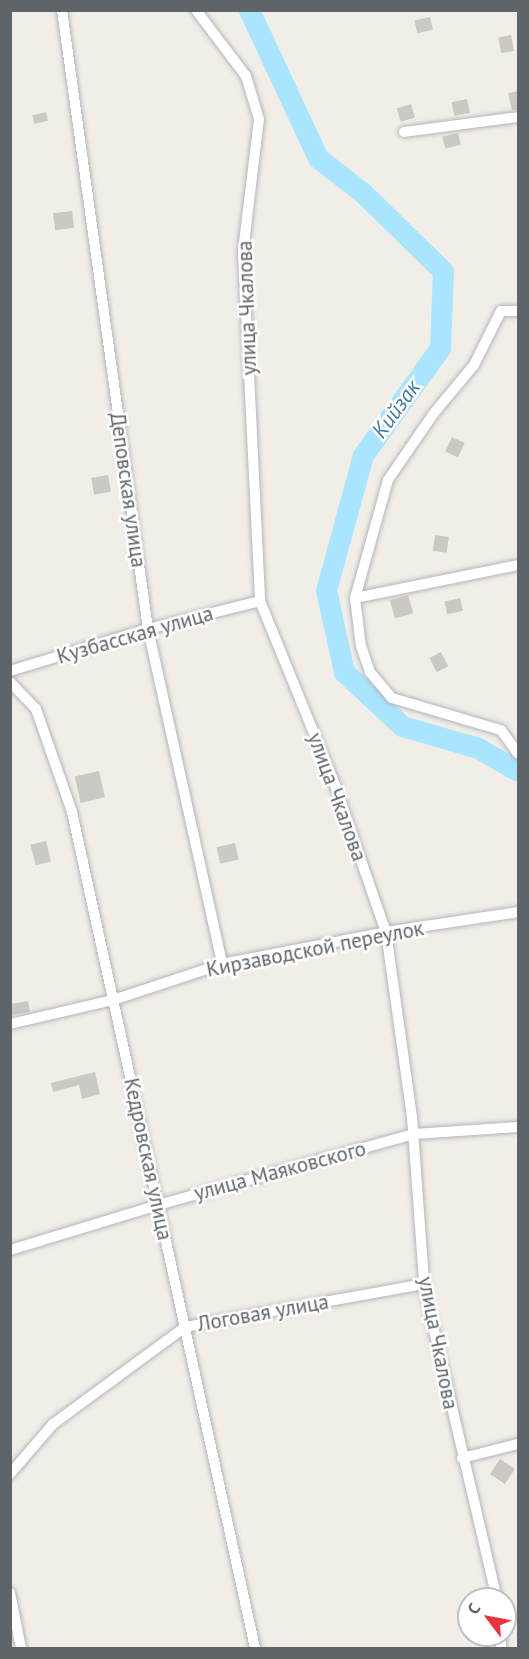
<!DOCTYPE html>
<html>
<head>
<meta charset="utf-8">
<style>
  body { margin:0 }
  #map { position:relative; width:529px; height:1659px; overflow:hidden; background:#f1eee8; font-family:"PT Sans",sans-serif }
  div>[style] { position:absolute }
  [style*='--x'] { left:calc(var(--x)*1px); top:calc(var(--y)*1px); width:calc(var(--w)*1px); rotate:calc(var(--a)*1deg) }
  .river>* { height:21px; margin:-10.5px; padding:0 10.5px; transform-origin:10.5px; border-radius:10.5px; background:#a9e5ff }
  .building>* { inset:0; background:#ccc9c5; transform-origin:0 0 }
  .roads { filter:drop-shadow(0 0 2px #b3b6ba) drop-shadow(0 0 2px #b3b6ba) }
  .street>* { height:10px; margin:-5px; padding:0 5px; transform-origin:5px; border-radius:5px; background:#fff }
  span { translate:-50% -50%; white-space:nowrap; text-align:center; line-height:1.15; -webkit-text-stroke:5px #fff; paint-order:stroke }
  .street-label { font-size:21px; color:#5f6468 }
  .water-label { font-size:22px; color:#3e7ca2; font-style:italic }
  .frame { position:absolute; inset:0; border:12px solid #5f6468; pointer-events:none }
  .north { position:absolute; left:457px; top:1587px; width:60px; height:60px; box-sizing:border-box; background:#fff; border:2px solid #bfc1c3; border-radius:50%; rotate:302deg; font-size:16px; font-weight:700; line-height:24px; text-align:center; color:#5f6468 }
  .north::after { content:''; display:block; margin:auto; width:21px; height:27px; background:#ec333d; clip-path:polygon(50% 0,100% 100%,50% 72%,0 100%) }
</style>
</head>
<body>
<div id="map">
  <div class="river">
    <div style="--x:249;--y:10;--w:163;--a:65"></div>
    <div style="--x:318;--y:158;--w:56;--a:37.7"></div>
    <div style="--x:362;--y:192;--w:113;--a:44.3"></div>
    <div style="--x:443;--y:271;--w:77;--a:92.2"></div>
    <div style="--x:440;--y:348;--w:132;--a:125.7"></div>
    <div style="--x:363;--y:455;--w:140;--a:105.3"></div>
    <div style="--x:326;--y:590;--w:84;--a:77.6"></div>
    <div style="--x:344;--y:672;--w:79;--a:43"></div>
    <div style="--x:402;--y:726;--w:79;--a:16.1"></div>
    <div style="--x:478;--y:748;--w:46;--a:29.9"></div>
  </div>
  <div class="building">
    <div style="left:430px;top:17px;width:13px;height:16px;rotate:77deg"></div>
    <div style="left:511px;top:35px;width:16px;height:13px;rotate:79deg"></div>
    <div style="clip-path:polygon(519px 91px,519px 110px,512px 110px,508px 93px)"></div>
    <div style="left:467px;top:99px;width:14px;height:16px;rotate:78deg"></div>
    <div style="left:411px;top:104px;width:14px;height:15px;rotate:73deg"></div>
    <div style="left:46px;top:112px;width:9px;height:14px;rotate:77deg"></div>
    <div style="left:458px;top:133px;width:12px;height:16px;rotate:76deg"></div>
    <div style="left:72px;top:211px;width:17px;height:19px;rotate:83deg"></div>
    <div style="left:452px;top:437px;width:14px;height:16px;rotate:25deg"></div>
    <div style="left:108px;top:475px;width:17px;height:17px;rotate:80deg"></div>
    <div style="left:435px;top:535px;width:14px;height:16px;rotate:8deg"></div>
    <div style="left:408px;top:595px;width:19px;height:19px;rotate:74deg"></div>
    <div style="left:460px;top:598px;width:13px;height:16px;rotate:77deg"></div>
    <div style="left:441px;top:652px;width:16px;height:13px;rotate:63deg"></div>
    <div style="left:99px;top:771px;width:27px;height:25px;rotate:77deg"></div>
    <div style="left:46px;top:841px;width:21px;height:16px;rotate:76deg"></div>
    <div style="left:235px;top:843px;width:17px;height:19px;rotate:77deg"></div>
    <div style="left:28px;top:1001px;width:11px;height:18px;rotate:80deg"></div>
    <div style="clip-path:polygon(95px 1072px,100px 1094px,82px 1099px,79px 1085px,53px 1092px,51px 1083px)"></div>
    <div style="left:500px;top:1459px;width:18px;height:18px;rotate:34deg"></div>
  </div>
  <div class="roads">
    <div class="street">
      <div style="--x:62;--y:10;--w:625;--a:82.09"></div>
      <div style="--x:148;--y:629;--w:343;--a:77.5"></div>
      <div style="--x:196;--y:10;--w:83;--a:52.9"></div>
      <div style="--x:246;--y:76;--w:45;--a:73.2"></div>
      <div style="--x:259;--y:119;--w:133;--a:96.9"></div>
      <div style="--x:243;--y:251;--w:350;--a:87.2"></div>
      <div style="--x:260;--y:601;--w:199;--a:67.8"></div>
      <div style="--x:335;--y:785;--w:156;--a:70.9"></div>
      <div style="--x:386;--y:932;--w:187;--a:82"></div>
      <div style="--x:412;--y:1117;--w:175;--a:85.8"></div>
      <div style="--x:425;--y:1292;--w:315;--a:76.8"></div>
      <div style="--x:404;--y:132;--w:115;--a:-7.5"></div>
      <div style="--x:518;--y:311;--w:17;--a:180"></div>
      <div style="--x:501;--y:311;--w:60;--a:116.6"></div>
      <div style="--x:474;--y:365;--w:62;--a:129.8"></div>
      <div style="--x:434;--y:413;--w:81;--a:124.5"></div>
      <div style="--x:388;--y:480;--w:123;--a:105.6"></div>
      <div style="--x:355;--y:598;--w:48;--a:82.9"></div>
      <div style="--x:361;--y:646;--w:28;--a:71"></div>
      <div style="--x:370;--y:672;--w:34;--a:50"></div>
      <div style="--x:392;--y:698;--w:114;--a:16.4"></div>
      <div style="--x:501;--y:730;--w:29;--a:54"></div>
      <div style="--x:355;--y:598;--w:166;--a:-11.4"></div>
      <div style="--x:10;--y:671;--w:144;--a:-16.9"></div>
      <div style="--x:148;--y:629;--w:115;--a:-14"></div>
      <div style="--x:10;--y:682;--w:37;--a:46"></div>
      <div style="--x:36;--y:709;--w:109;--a:70.7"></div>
      <div style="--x:72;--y:812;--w:856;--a:77.65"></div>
      <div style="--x:10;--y:1024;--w:106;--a:-13.1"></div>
      <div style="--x:113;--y:1000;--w:115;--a:-18.3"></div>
      <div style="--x:222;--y:964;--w:167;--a:-11"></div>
      <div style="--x:386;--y:932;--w:134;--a:-8.6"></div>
      <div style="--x:10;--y:1250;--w:155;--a:-16.9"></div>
      <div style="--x:158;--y:1205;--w:266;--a:-15.5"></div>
      <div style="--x:414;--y:1134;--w:104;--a:-3.9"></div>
      <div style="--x:462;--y:1458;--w:58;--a:-14"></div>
      <div style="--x:10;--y:1474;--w:66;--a:-49.3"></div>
      <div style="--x:53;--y:1424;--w:164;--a:-36.3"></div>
      <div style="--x:185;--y:1327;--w:243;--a:-10.2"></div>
      <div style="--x:10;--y:1593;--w:56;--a:78.7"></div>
      <div style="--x:501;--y:1635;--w:13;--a:90"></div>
    </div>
  </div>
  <div class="street-label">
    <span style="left:247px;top:308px;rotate:-92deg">улица Чкалова</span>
    <span style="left:128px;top:490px;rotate:82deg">Деповская улица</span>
    <span style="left:135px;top:635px;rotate:-16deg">Кузбасская улица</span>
    <span style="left:337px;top:797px;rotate:70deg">улица Чкалова</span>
    <span style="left:315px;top:949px;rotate:-11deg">Кирзаводской переулок</span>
    <span style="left:148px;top:1159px;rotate:78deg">Кедровская улица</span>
    <span style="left:280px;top:1171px;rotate:-15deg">улица Маяковского</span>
    <span style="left:263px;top:1313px;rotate:-10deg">Логовая улица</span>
    <span style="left:438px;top:1343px;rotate:79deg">улица Чкалова</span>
  </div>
  <div class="water-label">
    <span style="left:396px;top:409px;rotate:-54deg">Кийзак</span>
  </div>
  <div class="frame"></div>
  <div class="north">С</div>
</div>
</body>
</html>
